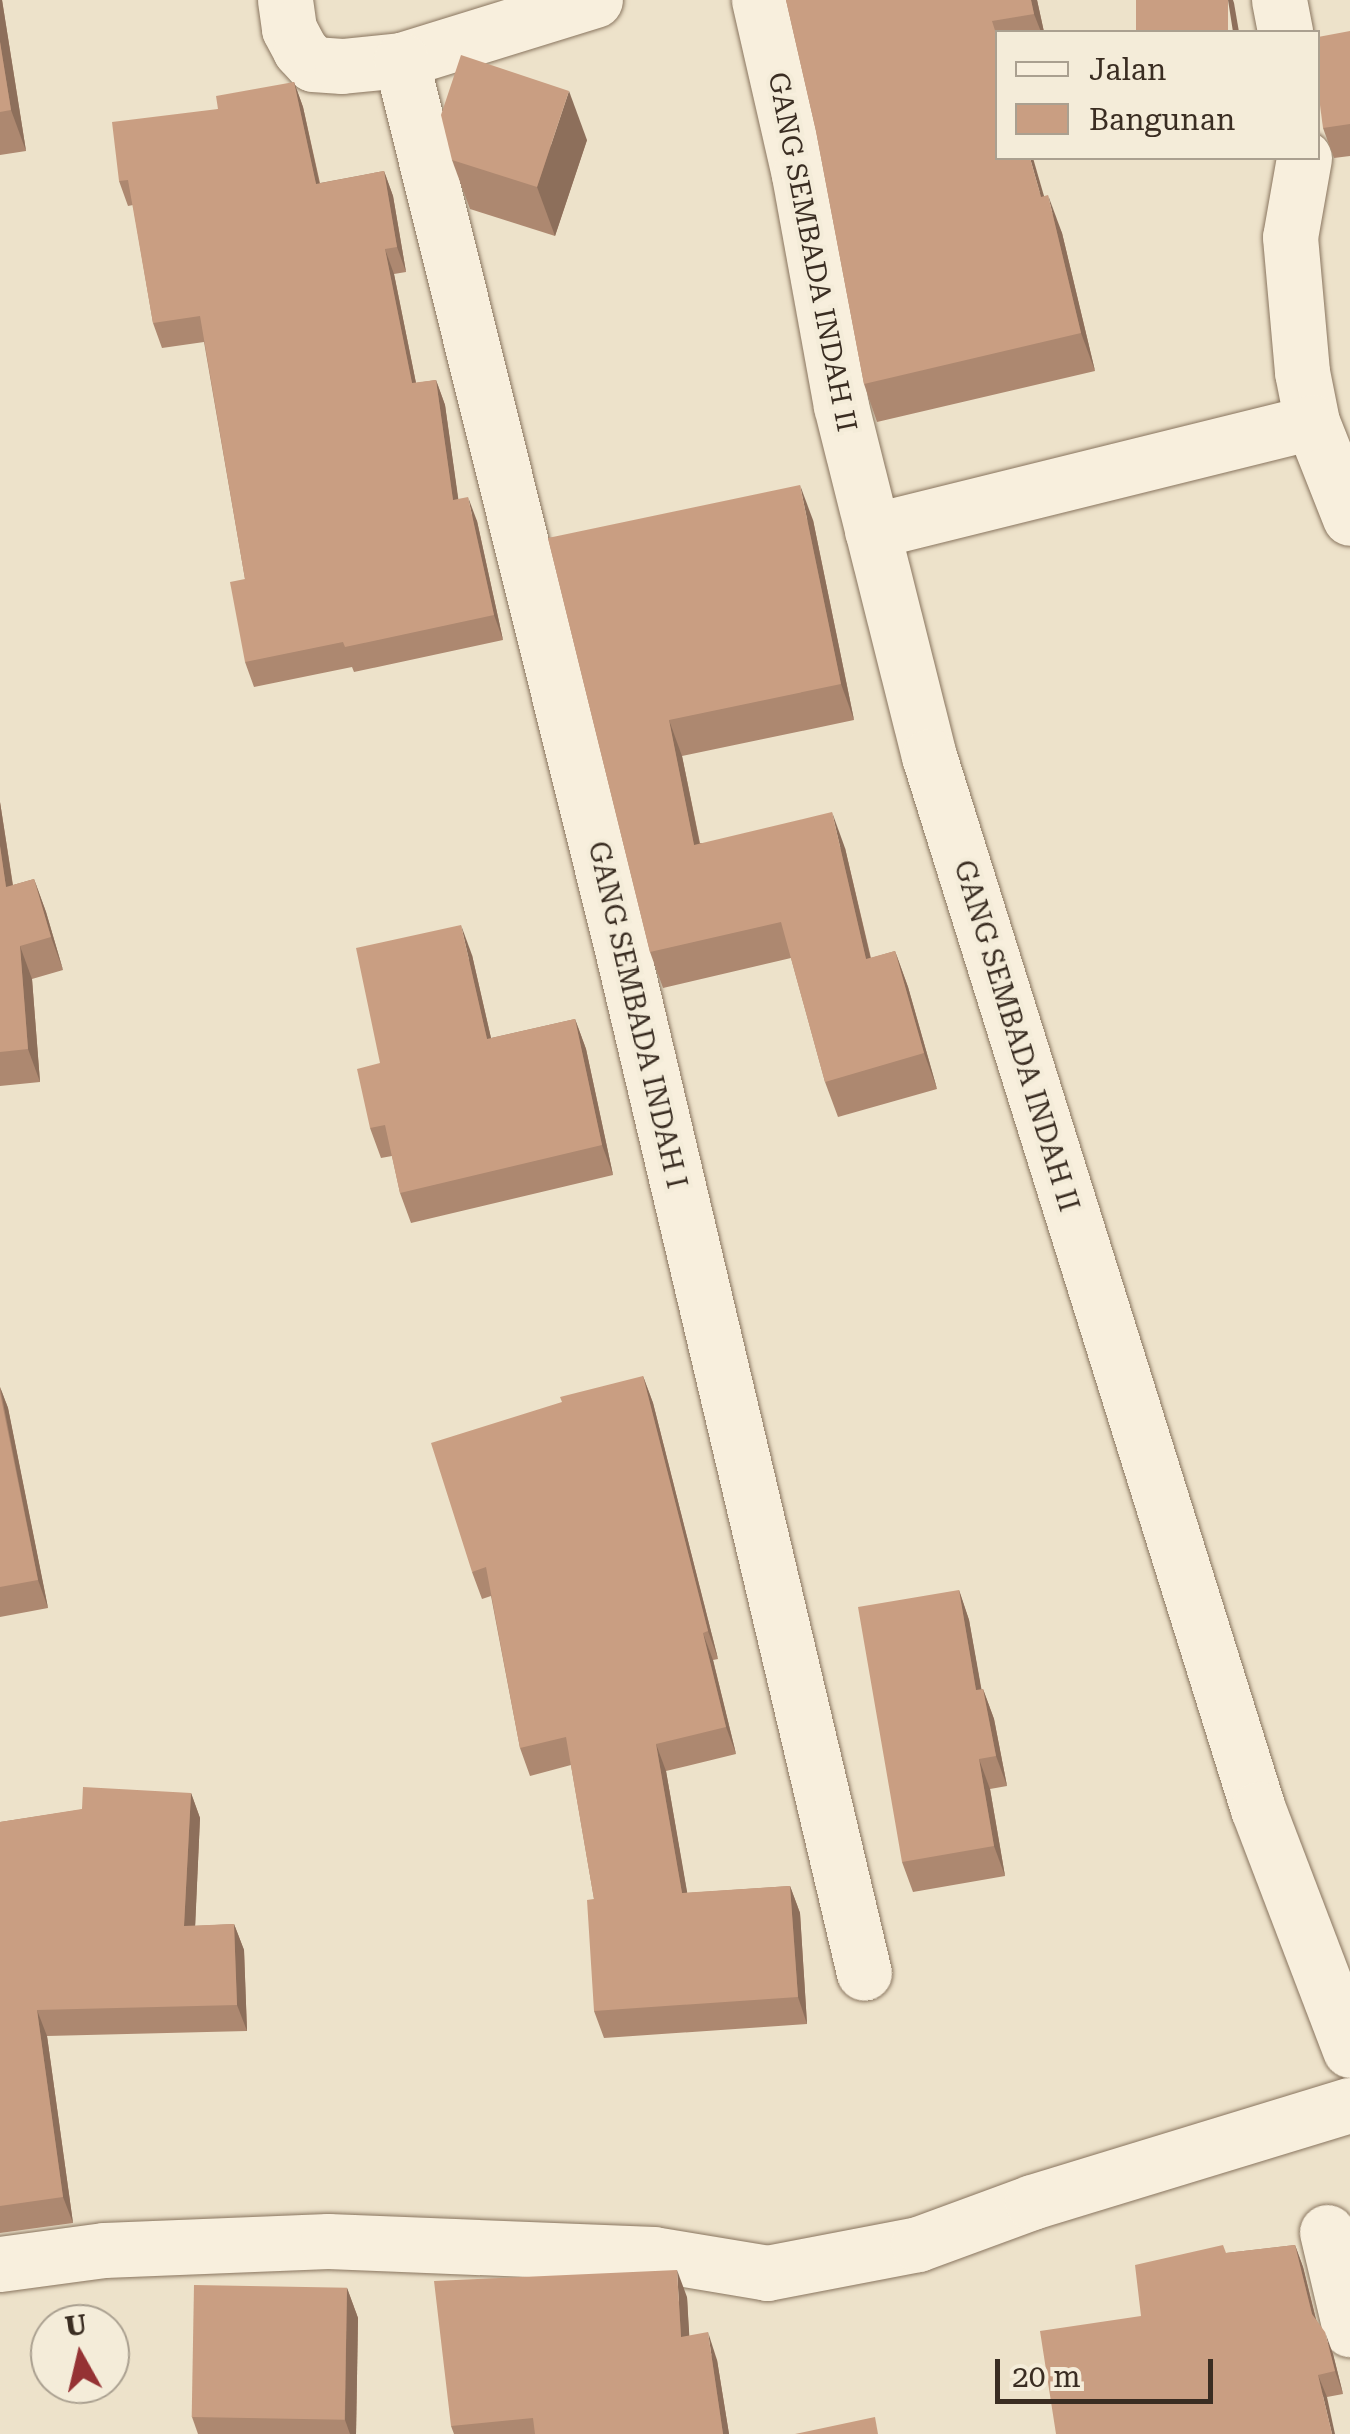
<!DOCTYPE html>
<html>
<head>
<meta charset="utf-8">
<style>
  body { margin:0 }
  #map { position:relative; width:1350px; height:2434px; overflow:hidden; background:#ede2ca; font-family:"Roboto Serif",serif }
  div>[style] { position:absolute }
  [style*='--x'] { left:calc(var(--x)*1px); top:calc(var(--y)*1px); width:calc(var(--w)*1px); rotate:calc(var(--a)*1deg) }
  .roads { filter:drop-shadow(0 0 2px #89755f) drop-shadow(0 0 2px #89755f) }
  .street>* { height:55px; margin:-27.5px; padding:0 27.5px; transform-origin:27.5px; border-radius:27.5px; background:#f8efdd }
  .wall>* { inset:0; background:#ad8870 }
  .shaded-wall>* { inset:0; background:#8d6f5b }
  .building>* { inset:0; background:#c99e82; transform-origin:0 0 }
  span { translate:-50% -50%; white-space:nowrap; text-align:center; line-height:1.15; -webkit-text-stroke:8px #f4ecd9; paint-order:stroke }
  .street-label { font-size:28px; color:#3a2d22 }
  .legend { position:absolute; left:995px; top:30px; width:325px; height:130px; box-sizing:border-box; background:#f4ecd9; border:2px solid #aaa090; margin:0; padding:12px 18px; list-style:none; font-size:30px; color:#3a2d22 }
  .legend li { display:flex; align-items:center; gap:20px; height:50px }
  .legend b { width:50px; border:2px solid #aaa090 }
  .north { position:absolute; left:30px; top:2304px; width:100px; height:100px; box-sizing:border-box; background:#f4ecd9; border:2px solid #aaa090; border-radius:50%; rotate:352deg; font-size:28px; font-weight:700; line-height:40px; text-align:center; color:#3a2d22 }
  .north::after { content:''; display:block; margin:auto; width:35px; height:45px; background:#953234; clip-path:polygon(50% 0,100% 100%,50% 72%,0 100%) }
  .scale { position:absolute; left:995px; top:2359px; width:218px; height:45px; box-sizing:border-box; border:5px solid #3a2d22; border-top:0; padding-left:12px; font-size:30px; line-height:35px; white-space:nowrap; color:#3a2d22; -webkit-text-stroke:8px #f4ecd9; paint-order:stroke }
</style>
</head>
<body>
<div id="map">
  <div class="roads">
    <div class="street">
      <div style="--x:285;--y:0;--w:29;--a:82"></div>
      <div style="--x:289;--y:29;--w:24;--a:62"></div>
      <div style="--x:300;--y:50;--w:19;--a:47"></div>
      <div style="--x:313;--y:64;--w:29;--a:4"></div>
      <div style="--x:342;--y:66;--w:59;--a:-5.8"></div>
      <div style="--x:401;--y:60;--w:203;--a:-17.2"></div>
      <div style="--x:759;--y:0;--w:180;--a:77.1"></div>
      <div style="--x:799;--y:175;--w:235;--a:79.7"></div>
      <div style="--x:841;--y:406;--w:361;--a:75.9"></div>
      <div style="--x:929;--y:756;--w:1103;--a:72.65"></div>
      <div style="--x:1258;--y:1809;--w:258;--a:69.1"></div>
      <div style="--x:1279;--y:0;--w:33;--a:79"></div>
      <div style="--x:401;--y:60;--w:912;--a:76.04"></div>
      <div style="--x:621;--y:945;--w:1056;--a:76.7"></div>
      <div style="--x:1304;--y:158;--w:80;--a:100"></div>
      <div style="--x:1290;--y:237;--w:136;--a:84.9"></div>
      <div style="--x:1302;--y:372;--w:51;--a:78.7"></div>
      <div style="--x:1312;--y:422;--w:103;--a:68.4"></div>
      <div style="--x:872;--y:531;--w:453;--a:-13.9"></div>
      <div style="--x:1327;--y:2232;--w:100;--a:76.7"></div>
      <div style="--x:0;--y:2264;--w:105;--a:-7.7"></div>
      <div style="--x:104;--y:2250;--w:224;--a:-2.3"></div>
      <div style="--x:328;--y:2241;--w:326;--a:2.3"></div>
      <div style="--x:654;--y:2254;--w:115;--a:9.5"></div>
      <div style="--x:767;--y:2273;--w:154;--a:-10.9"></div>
      <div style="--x:918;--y:2244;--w:121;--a:-20.2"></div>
      <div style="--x:1032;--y:2202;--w:332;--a:-17"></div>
    </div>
  </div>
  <div class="wall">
    <div style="clip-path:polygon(0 0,2px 0,26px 151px,0 155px)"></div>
    <div style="clip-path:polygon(786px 0,1037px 0,1044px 32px,998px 32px,998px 158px,1044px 196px,1062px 233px,1095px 371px,877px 422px,864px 384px,816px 131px)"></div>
    <div style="clip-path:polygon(1350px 31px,1350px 156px,1334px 158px,1323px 128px)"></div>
    <div style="clip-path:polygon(294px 82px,303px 107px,320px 183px,384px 171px,393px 196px,406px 272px,394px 274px,416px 383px,436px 380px,445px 405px,458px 499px,477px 521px,503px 640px,354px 672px,352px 667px,254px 687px,245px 662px,245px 579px,204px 342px,162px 348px,153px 323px,133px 205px,128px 206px,119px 181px,218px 109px)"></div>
    <div style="clip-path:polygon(587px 140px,555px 236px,470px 209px,452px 160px)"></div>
    <div style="clip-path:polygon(813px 520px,854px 720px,682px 756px,700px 843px,845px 848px,871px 958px,895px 951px,908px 987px,937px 1089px,838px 1117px,825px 1082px,791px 958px,663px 988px,650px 952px,548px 538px)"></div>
    <div style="clip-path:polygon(0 802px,13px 885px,34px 879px,46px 912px,63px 970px,32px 979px,40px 1082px,0 1086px)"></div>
    <div style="clip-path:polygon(472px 955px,491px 1038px,575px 1019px,586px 1049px,613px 1175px,411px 1223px,400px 1193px,392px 1156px,381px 1158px,370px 1128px,380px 1063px)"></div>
    <div style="clip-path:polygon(643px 1376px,653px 1403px,718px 1659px,713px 1660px,736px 1754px,666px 1771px,687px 1893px,790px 1886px,800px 1913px,807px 2024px,604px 2038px,594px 2011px,594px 1899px,571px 1765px,530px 1776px,520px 1748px,491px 1596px,482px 1599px,472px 1572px)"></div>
    <div style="clip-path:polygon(0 1387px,8px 1408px,48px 1608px,0 1617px)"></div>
    <div style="clip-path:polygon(959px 1590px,969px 1620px,981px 1689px,983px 1689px,994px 1719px,1007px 1786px,990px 1789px,1005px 1876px,913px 1892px,902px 1862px)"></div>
    <div style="clip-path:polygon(191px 1793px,200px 1818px,195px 1926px,234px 1924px,244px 1950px,247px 2031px,47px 2036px,73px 2223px,0 2233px,0 1822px)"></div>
    <div style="clip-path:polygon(1295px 2245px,1303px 2267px,1316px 2319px,1333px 2354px,1343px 2394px,1327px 2397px,1141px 2316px,1226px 2253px)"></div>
    <div style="clip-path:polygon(347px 2288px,358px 2318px,356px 2434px,198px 2434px,192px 2417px)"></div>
    <div style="clip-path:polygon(687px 2297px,689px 2336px,717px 2360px,729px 2434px,454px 2434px,451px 2426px)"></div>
  </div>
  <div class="shaded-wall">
    <div style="clip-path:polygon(0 0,2px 0,26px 151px,11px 110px,0 42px)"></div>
    <div style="clip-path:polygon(1031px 0,1037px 0,1044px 32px,1041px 32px,1034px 14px)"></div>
    <div style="clip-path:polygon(1228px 0,1233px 0,1234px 3px,1239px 32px,1233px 32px)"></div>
    <div style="clip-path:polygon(294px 82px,303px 107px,325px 209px,316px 184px)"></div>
    <div style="clip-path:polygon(569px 91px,587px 140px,555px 236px,537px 187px)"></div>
    <div style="clip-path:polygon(1030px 158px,1033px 158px,1055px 234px,1041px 197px)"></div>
    <div style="clip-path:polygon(384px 171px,393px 196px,406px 272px,397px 247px)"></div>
    <div style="clip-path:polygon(1048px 195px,1062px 233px,1095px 371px,1081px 333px)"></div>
    <div style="clip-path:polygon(385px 249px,394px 274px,421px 408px,412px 383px)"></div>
    <div style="clip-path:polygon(436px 380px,445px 405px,462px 525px,453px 500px)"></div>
    <div style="clip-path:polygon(800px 485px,813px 520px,854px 720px,841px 684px)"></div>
    <div style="clip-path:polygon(468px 497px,477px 521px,503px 640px,494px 615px)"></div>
    <div style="clip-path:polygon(669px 720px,682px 756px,707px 880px,694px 845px)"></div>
    <div style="clip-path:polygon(0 802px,18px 920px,6px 887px,0 846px)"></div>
    <div style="clip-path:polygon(832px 812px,845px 848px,879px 995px,866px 959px)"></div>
    <div style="clip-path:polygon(34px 879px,46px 912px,63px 970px,51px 937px)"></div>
    <div style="clip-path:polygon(461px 925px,472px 955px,498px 1069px,487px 1039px)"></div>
    <div style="clip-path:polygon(20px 946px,32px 979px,40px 1082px,28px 1049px)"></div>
    <div style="clip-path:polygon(895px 951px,908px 987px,937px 1089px,924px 1053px)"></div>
    <div style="clip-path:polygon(575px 1019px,586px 1049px,613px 1175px,602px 1145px)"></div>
    <div style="clip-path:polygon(643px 1376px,653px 1403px,718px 1659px,708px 1631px)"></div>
    <div style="clip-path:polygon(0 1387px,8px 1408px,48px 1608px,38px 1580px)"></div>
    <div style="clip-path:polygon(959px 1590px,969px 1620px,987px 1720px,976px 1690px)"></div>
    <div style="clip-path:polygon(703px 1633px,713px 1660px,736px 1754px,726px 1727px)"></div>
    <div style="clip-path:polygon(983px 1689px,994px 1719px,1007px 1786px,996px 1756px)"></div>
    <div style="clip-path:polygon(656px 1744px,666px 1771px,692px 1920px,682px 1893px)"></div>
    <div style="clip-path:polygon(979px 1759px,990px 1789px,1005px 1876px,994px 1846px)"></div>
    <div style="clip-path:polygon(191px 1793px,200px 1818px,194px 1952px,184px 1926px)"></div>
    <div style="clip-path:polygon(790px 1886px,800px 1913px,807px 2024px,798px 1997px)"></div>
    <div style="clip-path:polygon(234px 1924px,244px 1950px,247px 2031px,237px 2005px)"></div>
    <div style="clip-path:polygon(37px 2010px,47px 2036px,73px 2223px,63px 2197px)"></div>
    <div style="clip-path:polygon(1295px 2245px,1303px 2267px,1320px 2336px,1312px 2314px)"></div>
    <div style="clip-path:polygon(677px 2270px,687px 2297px,691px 2364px,681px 2337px)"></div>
    <div style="clip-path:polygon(347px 2288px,358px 2318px,356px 2434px,350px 2434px,345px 2420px)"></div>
    <div style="clip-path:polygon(708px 2332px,717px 2360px,729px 2434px,723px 2434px)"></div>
    <div style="clip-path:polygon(1325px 2332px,1333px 2354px,1343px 2394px,1335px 2371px)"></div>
    <div style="clip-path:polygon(1318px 2375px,1327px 2397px,1335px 2434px,1332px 2434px)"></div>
  </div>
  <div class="building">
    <div style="clip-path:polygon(786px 0,1031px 0,1034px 14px,992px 21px,998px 40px,998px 158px,1030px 158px,1041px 197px,1048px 195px,1081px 333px,864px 384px,816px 131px)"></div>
    <div style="left:1136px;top:0;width:92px;height:32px"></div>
    <div style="clip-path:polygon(1350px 31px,1350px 124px,1323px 128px,1318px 90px,1318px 37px)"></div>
    <div style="clip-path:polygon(0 42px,11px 110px,0 112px)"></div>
    <div style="clip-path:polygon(461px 55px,569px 91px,537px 187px,452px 160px,441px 115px)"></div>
    <div style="clip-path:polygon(294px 82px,316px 184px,384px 171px,397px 247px,385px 249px,412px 383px,436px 380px,453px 500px,468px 497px,494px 615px,345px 647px,343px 642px,245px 662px,230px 582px,245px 579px,200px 316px,153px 323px,128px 180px,119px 181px,112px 122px,218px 109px,216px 96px)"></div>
    <div style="clip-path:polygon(800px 485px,841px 684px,669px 720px,694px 845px,832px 812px,866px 959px,895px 951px,924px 1053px,825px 1082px,781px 922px,650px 952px,548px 538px)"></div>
    <div style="clip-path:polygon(0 846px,6px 887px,34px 879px,51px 937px,20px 946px,28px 1049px,0 1052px)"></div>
    <div style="clip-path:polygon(461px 925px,487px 1039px,575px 1019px,602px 1145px,400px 1193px,385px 1125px,370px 1128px,357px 1069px,380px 1063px,356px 948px)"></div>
    <div style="clip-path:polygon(643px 1376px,708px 1631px,703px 1633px,726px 1727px,656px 1744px,682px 1893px,790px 1886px,798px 1997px,594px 2011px,587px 1900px,594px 1899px,566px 1737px,520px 1748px,486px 1567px,472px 1572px,431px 1443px,562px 1402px,560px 1397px)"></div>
    <div style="clip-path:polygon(0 1393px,38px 1580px,0 1587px)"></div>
    <div style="clip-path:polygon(959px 1590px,976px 1690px,983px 1689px,996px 1756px,979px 1759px,994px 1846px,902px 1862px,858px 1607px)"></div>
    <div style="clip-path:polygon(83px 1787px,191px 1793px,184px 1926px,234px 1924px,237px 2005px,37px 2010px,63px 2197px,0 2206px,0 1822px,82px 1809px)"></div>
    <div style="clip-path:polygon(1223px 2245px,1226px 2253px,1295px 2245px,1312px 2314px,1325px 2332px,1335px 2371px,1318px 2375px,1332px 2434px,1056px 2434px,1040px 2331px,1141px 2316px,1135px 2265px)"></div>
    <div style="clip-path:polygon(677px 2270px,681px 2337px,708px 2332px,723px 2434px,535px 2434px,533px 2418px,451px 2426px,434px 2281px)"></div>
    <div style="left:194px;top:2285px;width:153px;height:132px;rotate:1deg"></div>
    <div style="clip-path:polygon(875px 2417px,878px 2434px,795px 2434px)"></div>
  </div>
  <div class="street-label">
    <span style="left:812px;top:252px;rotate:79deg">GANG SEMBADA INDAH II</span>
    <span style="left:637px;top:1015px;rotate:77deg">GANG SEMBADA INDAH I</span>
    <span style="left:1016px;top:1036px;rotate:73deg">GANG SEMBADA INDAH II</span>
  </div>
  <ul class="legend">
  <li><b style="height:12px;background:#f8efdd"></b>Jalan</li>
  <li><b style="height:28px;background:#c99e82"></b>Bangunan</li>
  </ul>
  <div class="north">U</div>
  <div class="scale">20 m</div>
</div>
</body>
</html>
